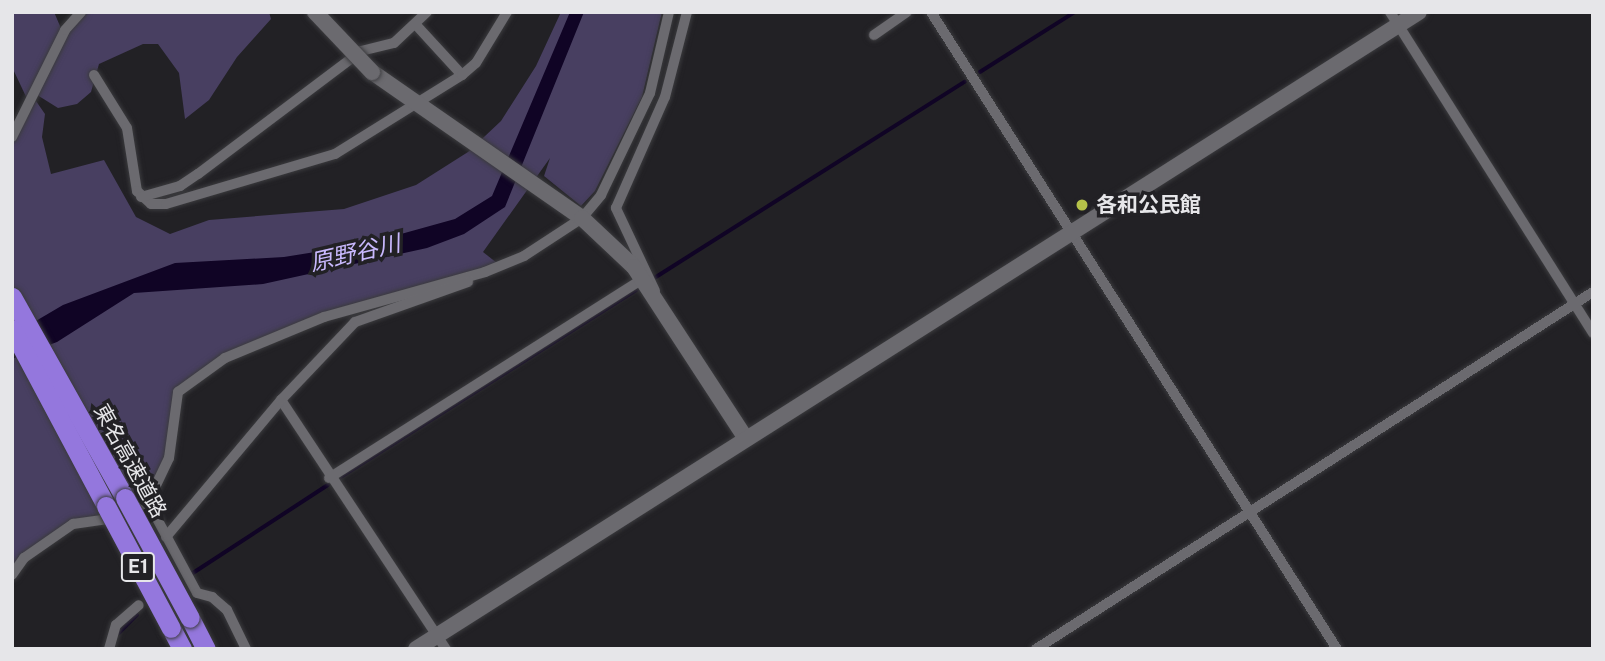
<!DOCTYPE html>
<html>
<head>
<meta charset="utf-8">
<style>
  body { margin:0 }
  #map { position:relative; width:1605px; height:661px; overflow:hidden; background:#222125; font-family:"Public Sans","Noto Sans JP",sans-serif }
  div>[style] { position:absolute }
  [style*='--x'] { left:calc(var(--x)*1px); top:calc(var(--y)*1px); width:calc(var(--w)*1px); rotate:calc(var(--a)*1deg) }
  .green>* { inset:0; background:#483f61 }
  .water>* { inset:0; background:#100425 }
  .stream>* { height:3.5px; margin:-1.75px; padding:0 1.75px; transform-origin:1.75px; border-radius:1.75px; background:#100425 }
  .roads { filter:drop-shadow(0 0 2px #3b3b3e) drop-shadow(0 0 2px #3b3b3e) }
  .street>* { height:10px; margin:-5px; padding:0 5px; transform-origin:5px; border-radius:5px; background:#6b6a6f }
  .secondary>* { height:16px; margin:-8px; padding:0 8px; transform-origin:8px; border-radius:8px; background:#6b6a6f }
  .highway>* { height:19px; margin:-9.5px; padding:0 9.5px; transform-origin:9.5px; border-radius:9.5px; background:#9477dd }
  .bridges { filter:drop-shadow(0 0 2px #3b3b3e) drop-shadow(0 0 2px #3b3b3e) }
  .secondary-bridge>* { height:16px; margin:-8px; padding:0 8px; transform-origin:8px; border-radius:8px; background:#6b6a6f }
  .highway-bridge>* { height:19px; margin:-9.5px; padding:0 9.5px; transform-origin:9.5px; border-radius:9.5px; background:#9477dd }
  .dots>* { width:19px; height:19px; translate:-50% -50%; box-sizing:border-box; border:4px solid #222125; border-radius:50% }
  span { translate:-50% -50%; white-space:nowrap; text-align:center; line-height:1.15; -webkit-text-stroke:7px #222125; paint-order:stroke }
  .shield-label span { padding:2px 5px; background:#222125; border:2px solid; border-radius:5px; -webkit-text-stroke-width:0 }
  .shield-label { font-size:19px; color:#e6e6e9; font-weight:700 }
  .poi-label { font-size:21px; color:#e6e6e9; font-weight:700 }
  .left { translate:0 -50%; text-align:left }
  .street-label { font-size:21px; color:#e6e6e9 }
  .water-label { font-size:23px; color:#c9b9fe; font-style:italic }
  .frame { position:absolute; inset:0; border:14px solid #e6e6e9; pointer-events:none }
</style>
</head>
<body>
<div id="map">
  <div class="green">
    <div style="clip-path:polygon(12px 12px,54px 12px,63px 33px,84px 12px,269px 12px,271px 19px,237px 57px,209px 100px,185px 119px,179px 73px,158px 44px,143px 44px,99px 64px,91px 92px,77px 104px,58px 108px,34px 93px,29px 103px,12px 67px)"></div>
    <div style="clip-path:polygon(561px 12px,662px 12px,642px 97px,595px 191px,581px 206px,544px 176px,550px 158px,483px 252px,497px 263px,221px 357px,178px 393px,165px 467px,148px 502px,78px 522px,24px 558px,12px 576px,12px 144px,36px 101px,45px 114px,42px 137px,51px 174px,104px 160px,136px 217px,170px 234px,209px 220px,344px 209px,416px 185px,468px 152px,501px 121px,536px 66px)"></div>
  </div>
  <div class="water">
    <div style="clip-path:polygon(570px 12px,584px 12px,505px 207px,464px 234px,427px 248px,263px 284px,134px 293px,57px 342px,12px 359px,12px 335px,63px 305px,175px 263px,284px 257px,365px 244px,455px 219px,492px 196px)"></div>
  </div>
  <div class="stream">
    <div style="--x:980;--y:72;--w:112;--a:-32.3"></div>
    <div style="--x:656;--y:277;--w:365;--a:-32.3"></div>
    <div style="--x:339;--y:478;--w:352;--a:-32.3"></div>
    <div style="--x:193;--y:573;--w:161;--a:-33.1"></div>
    <div style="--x:119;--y:633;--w:25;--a:-45"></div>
  </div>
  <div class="roads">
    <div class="street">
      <div style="--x:931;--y:12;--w:755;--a:57.49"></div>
      <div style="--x:1390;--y:12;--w:380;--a:57.7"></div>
      <div style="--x:874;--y:35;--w:40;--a:-34.9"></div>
      <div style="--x:94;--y:75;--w:62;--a:58.1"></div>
      <div style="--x:127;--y:128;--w:64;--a:81"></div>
      <div style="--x:137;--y:191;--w:19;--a:43"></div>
      <div style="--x:151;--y:204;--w:15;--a:0"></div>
      <div style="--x:166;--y:204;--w:176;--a:-16.5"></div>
      <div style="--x:335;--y:154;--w:150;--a:-31.9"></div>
      <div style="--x:462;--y:75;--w:68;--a:-132.6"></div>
      <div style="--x:462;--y:75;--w:18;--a:-41"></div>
      <div style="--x:476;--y:63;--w:60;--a:-58.7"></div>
      <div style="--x:12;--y:137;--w:119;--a:-63.6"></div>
      <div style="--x:65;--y:30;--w:24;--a:-48"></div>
      <div style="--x:141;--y:197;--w:41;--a:-15.8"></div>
      <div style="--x:180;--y:186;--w:22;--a:-34"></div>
      <div style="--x:198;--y:174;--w:204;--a:-37"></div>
      <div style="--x:361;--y:51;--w:34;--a:-14"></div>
      <div style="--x:394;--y:43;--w:45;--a:-43.2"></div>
      <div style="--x:655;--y:291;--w:92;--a:-115.2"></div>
      <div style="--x:616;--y:208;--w:121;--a:-66.2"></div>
      <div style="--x:665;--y:97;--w:88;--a:-75.5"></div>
      <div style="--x:281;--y:400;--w:299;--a:56.5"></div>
      <div style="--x:329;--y:478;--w:372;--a:-32.4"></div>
      <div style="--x:148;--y:502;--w:103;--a:61.7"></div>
      <div style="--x:197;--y:593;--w:16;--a:15"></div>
      <div style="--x:212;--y:597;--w:20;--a:41"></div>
      <div style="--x:227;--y:610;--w:43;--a:64"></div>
      <div style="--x:130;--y:513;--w:21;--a:-31"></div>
      <div style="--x:148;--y:502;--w:49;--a:-64.5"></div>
      <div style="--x:169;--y:458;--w:67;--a:-82.2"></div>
      <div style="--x:178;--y:392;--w:58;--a:-35.9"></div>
      <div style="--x:225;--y:358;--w:107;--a:-22.5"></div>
      <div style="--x:324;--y:317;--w:167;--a:-15.6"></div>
      <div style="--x:485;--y:272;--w:42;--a:-22.3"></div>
      <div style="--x:524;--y:256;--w:69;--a:-33.2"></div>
      <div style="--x:582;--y:218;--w:30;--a:-50"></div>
      <div style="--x:601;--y:195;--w:113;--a:-64.3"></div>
      <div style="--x:650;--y:93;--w:83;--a:-76.8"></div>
      <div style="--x:166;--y:537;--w:180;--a:-50"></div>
      <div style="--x:282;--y:399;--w:106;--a:-46.5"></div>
      <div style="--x:355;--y:322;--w:120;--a:-19.5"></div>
      <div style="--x:12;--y:575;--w:21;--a:-55"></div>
      <div style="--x:24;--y:558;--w:60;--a:-34.8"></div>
      <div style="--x:73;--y:524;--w:42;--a:-8.1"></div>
      <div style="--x:109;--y:649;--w:25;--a:-74"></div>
      <div style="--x:116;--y:625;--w:30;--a:-41"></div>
      <div style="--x:1036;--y:649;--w:662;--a:-32.66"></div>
    </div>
    <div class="secondary">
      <div style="--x:372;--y:72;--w:256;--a:34.8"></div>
      <div style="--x:582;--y:218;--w:71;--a:43.3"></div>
      <div style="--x:634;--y:267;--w:205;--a:56.9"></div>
      <div style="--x:416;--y:649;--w:1188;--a:-32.42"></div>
    </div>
    <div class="highway">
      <div style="--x:12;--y:297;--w:231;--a:60.7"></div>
      <div style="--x:12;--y:329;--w:200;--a:62"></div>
      <div style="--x:190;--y:618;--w:35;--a:63"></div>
      <div style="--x:171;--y:628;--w:24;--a:62"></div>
    </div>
  </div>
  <div class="bridges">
    <div class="secondary-bridge">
      <div style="--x:315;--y:12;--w:83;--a:46.5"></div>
    </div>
    <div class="highway-bridge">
      <div style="--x:125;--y:498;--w:136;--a:61.6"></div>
      <div style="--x:106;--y:506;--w:138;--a:62"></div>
    </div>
  </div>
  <div class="dots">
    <div style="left:1082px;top:205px;background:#b5c249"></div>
  </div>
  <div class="shield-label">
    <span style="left:138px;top:567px">E1</span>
  </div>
  <div class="poi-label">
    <span class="left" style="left:1096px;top:205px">各和公民館</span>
  </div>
  <div class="street-label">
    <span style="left:130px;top:461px;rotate:61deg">東名高速道路</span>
  </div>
  <div class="water-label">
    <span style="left:355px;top:253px;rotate:-13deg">原野谷川</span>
  </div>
  <div class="frame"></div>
</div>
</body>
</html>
